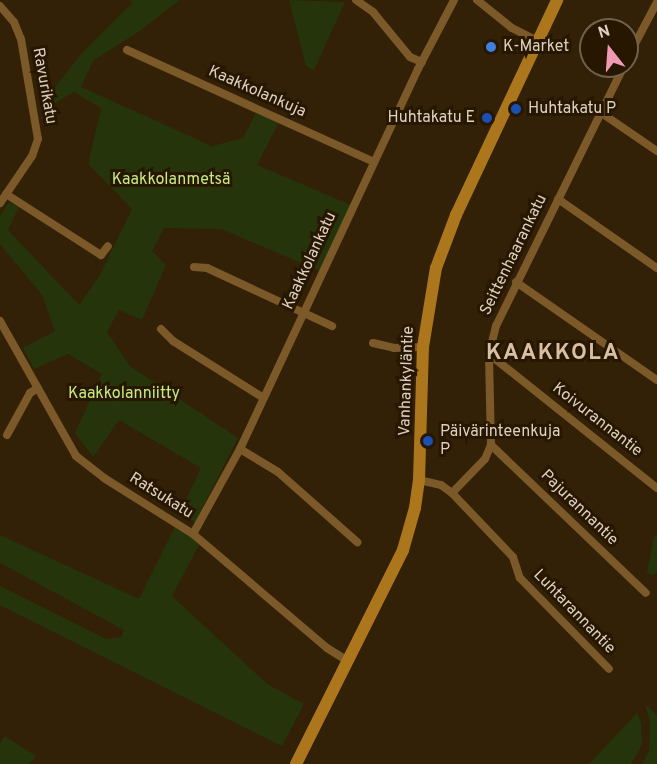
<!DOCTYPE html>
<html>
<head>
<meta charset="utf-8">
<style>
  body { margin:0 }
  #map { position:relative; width:657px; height:764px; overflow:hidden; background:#322007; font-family:Overpass,sans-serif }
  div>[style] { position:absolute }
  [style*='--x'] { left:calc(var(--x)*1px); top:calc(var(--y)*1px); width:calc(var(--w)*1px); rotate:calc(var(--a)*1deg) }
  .green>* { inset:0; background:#26340b }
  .street>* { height:8px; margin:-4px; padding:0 4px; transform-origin:4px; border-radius:4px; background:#7b5929 }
  .secondary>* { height:12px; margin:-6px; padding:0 6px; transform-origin:6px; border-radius:6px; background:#ac761d }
  .dots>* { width:16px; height:16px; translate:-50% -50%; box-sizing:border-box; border:3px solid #281700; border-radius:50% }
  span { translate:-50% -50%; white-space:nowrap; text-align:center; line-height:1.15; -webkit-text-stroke:6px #281700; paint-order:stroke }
  .poi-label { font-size:16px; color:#dcd0c2 }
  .left { translate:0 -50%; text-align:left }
  .right { translate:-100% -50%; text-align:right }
  .street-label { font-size:16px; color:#dcd0c2 }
  .park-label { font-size:16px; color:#c4ec7e }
  .district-label { font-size:22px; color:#d7c0a4; font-weight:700; letter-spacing:1.5px }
  .north { position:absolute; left:579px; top:18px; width:60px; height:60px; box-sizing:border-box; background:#281700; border:2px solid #70614e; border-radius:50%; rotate:343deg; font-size:16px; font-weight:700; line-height:24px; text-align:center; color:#dcd0c2 }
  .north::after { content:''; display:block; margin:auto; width:21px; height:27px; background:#f19ab3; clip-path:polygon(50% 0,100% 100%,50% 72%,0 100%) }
</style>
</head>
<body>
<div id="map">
  <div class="green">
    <div style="clip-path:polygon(130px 0,180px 0,141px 30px,93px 61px,81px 87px,212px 146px,243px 138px,257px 111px,279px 122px,257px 165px,351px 205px,320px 271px,221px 229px,164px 228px,152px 251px,166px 265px,142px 320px,119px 310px,107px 332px,130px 366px,238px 438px,195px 522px,180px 513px,201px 468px,119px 420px,93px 457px,75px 433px,102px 374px,68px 354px,34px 369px,23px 348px,55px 331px,42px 295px,0 244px,0 216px,9px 202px,19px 207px,8px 230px,79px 305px,100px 275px,132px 209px,88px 164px,101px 108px,74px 92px,45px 109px,44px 101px,82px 53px,132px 3px)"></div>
    <div style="clip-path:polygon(289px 0,345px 2px,314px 70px,306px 66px)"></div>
    <div style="clip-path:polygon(176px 525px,200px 543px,172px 596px,267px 684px,304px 704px,282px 746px,0 605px,0 586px,106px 639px,121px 637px,124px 630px,0 563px,0 535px,139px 599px)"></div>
    <div style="clip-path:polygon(657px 534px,657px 571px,653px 575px,647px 573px,654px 537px)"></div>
    <div style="clip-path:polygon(645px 704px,657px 715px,657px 764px,642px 764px,649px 752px,650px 721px)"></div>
    <div style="clip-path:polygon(637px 713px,641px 723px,642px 745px,631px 764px,589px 764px)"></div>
    <div style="clip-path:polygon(5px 736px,36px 756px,29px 764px,0 764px,0 743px)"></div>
  </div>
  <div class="street">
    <div style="--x:356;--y:0;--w:21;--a:35"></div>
    <div style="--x:373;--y:12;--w:58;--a:50.6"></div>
    <div style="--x:410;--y:57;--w:13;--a:23"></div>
    <div style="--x:477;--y:0;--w:45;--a:38.7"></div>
    <div style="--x:512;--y:28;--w:29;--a:27"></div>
    <div style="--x:0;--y:6;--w:21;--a:49"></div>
    <div style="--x:14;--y:22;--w:18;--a:68"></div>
    <div style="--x:21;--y:39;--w:101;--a:80.4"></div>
    <div style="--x:38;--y:139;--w:18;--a:109"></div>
    <div style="--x:32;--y:156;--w:57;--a:124.2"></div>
    <div style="--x:127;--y:50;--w:271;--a:24.4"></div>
    <div style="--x:627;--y:59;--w:64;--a:-62.2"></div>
    <div style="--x:600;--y:112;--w:69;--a:34.4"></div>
    <div style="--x:6;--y:194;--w:113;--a:32.7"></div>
    <div style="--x:101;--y:255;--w:11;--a:-52"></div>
    <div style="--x:558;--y:199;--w:121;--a:34.9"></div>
    <div style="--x:194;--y:267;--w:13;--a:4"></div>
    <div style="--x:207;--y:268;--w:138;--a:24.9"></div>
    <div style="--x:516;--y:282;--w:172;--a:34.8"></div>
    <div style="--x:0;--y:321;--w:155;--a:60.6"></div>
    <div style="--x:76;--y:456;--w:36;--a:38"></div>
    <div style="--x:104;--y:478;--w:105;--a:32.2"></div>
    <div style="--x:193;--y:534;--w:176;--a:40.4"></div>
    <div style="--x:327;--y:648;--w:25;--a:32"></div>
    <div style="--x:161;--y:329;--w:17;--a:45"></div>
    <div style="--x:173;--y:341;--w:105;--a:32.2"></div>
    <div style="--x:373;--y:343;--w:22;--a:13"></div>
    <div style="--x:394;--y:348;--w:29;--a:-2"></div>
    <div style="--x:489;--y:354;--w:215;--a:38.6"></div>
    <div style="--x:7;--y:435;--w:48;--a:-61.3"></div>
    <div style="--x:30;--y:393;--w:9;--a:-32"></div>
    <div style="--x:491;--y:445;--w:214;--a:43.7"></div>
    <div style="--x:240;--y:449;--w:44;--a:31.2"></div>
    <div style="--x:278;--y:472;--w:106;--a:41.5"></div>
    <div style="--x:419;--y:480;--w:23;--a:13"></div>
    <div style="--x:441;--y:485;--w:14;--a:36"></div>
    <div style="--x:452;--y:493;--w:88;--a:46.4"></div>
    <div style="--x:513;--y:557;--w:22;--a:72"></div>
    <div style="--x:520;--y:578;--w:127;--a:45.6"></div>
    <div style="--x:452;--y:493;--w:47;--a:-45.9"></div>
    <div style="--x:485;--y:459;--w:15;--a:-67"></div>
    <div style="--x:491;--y:445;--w:91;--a:-91.3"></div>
    <div style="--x:489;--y:354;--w:29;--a:-76"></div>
    <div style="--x:496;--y:326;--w:290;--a:-63.8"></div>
    <div style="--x:193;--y:534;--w:97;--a:-61.1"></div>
    <div style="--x:240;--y:449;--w:420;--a:-64.9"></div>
    <div style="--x:418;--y:69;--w:78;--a:-62.4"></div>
  </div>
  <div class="secondary">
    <div style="--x:296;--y:764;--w:239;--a:-63.4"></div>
    <div style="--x:403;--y:550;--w:44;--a:-74.1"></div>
    <div style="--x:415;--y:508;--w:28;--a:-82"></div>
    <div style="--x:419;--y:480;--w:133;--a:-88.3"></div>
    <div style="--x:423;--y:347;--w:80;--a:-80.7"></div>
    <div style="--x:436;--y:268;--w:57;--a:-69.3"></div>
    <div style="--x:456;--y:215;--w:238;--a:-64.8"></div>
  </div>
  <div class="dots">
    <div style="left:491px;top:47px;background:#3f7fe0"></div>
    <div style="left:516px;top:109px;background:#1a4fb4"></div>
    <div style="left:487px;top:118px;background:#1a4fb4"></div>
    <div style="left:428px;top:441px;background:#1a4fb4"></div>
  </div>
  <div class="poi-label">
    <span class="left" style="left:503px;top:47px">K-Market</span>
    <span class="left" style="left:528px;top:109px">Huhtakatu P</span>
    <span class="right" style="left:475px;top:118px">Huhtakatu E</span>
    <span class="left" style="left:440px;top:441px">Päivärinteenkuja<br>P</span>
  </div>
  <div class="street-label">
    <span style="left:44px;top:86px;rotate:80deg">Ravurikatu</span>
    <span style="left:257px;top:92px;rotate:24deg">Kaakkolankuja</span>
    <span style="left:514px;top:255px;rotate:-64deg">Seittenhaarankatu</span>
    <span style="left:310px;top:261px;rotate:-65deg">Kaakkolankatu</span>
    <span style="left:407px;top:381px;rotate:-88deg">Vanhankyläntie</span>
    <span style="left:597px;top:420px;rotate:38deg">Koivurannantie</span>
    <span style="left:161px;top:496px;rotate:32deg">Ratsukatu</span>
    <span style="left:579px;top:508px;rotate:44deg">Pajurannantie</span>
    <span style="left:574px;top:612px;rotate:46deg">Luhtarannantie</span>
  </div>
  <div class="park-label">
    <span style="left:171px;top:180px">Kaakkolanmetsä</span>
    <span style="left:124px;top:394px">Kaakkolanniitty</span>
  </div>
  <div class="district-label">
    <span style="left:553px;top:354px">KAAKKOLA</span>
  </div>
  <div class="north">N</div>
</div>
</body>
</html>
